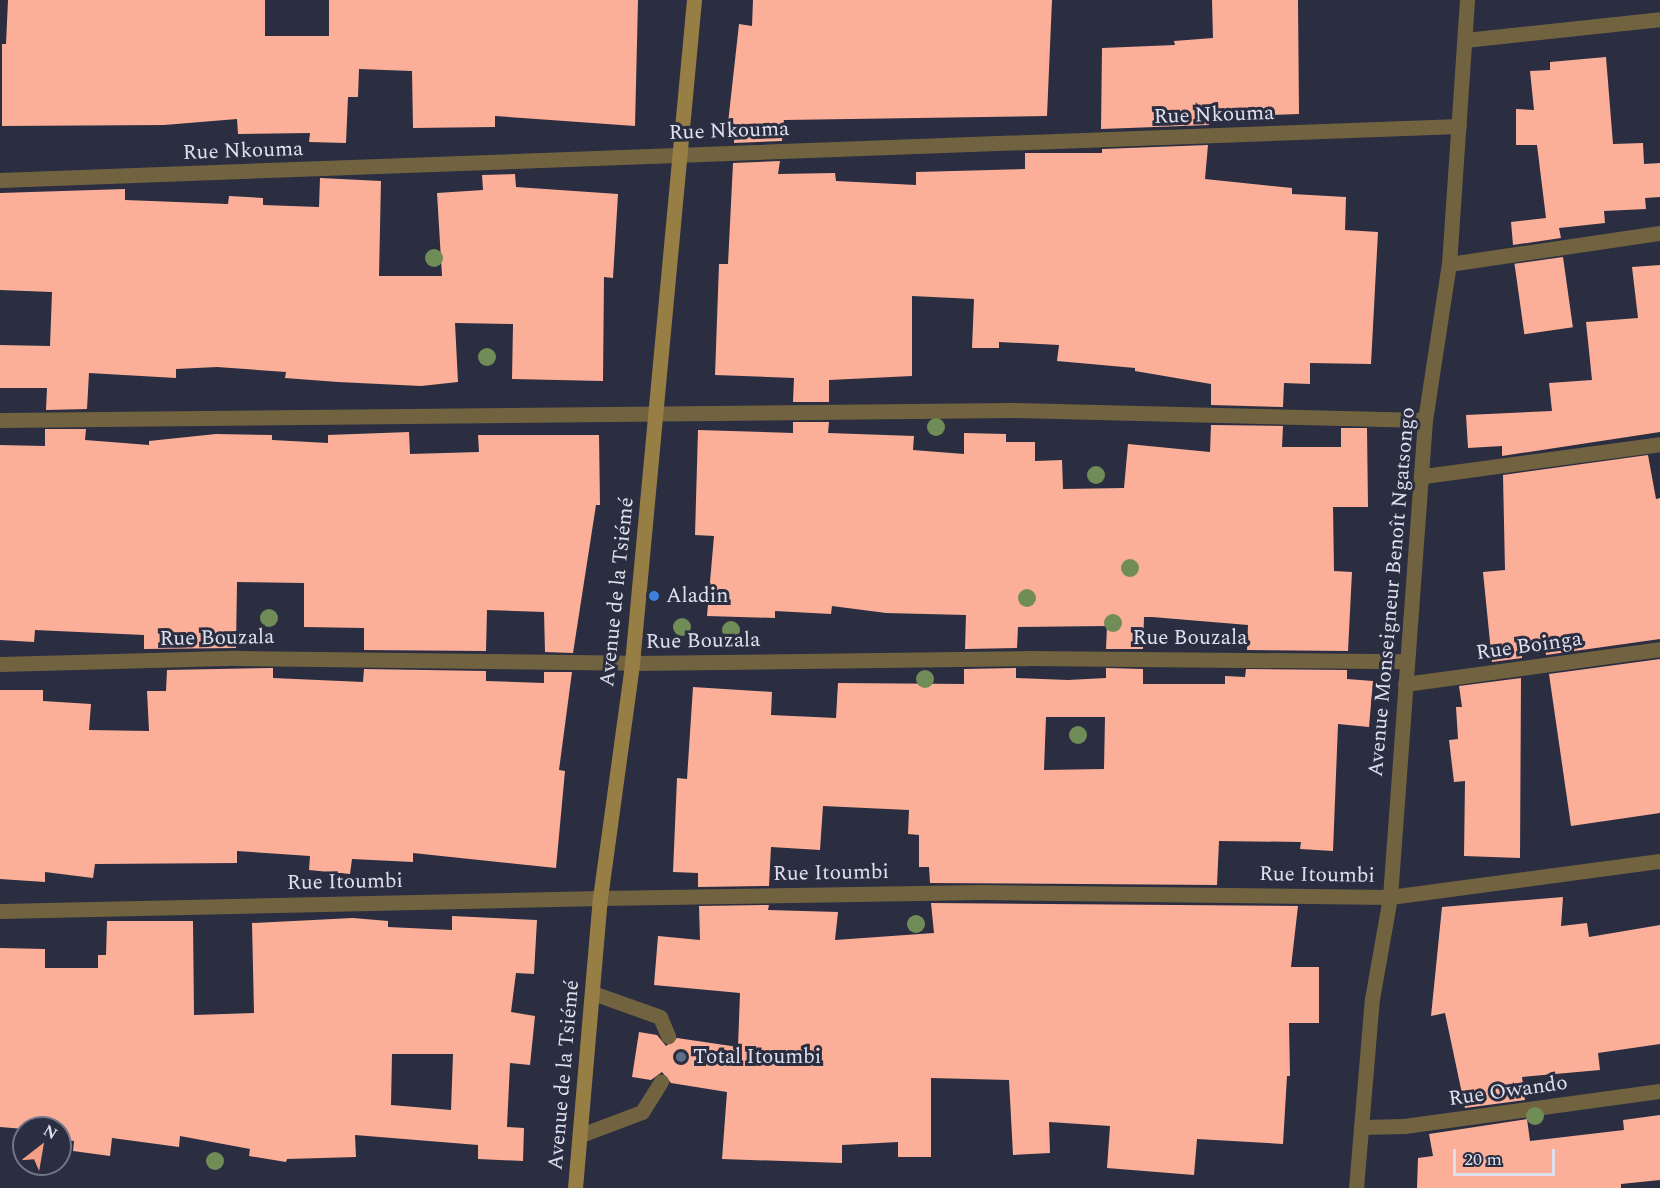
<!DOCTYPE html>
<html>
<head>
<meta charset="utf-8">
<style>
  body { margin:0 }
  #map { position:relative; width:1660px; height:1188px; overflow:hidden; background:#2b2e41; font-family:Spectral,serif }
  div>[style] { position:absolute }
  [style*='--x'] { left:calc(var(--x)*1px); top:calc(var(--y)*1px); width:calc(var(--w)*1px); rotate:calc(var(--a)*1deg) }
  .building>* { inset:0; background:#fcaf98; transform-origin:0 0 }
  .service>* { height:15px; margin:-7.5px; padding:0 7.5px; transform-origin:7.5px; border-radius:7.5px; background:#726340 }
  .minor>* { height:15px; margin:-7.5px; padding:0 7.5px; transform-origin:7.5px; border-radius:7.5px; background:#726340 }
  .tertiary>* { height:15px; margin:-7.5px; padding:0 7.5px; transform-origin:7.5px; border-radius:7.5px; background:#726340 }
  .secondary>* { height:15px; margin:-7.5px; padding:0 7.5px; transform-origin:7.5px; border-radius:7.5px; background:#977e45 }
  .trees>* { width:18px; height:18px; margin:-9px; border-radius:50%; background:#708c57 }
  .dots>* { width:16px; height:16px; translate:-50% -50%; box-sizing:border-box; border:3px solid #2b2e41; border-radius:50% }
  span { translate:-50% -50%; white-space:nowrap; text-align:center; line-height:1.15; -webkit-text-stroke:6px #2b2e41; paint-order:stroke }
  .street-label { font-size:21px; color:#dee0ed }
  .poi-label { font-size:21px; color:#dee0ed }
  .left { translate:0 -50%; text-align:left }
  .north { position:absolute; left:12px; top:1116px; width:60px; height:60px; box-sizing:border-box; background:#2b2e41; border:2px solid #737586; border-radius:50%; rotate:31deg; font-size:16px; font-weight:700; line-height:24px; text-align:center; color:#dee0ed }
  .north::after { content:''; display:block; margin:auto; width:21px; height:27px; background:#f49e86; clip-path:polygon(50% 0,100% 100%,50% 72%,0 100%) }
  .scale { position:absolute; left:1453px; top:1149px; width:102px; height:27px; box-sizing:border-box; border:3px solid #dee0ed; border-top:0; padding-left:8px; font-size:18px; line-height:21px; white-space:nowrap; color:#dee0ed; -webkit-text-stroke:4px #2b2e41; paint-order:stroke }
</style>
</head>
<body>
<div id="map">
  <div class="building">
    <div style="clip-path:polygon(8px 0,265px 0,265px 36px,329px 36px,329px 0,638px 0,635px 126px,495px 116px,495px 127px,413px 128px,412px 71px,359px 69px,358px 97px,348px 97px,346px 143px,309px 142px,310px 133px,238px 134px,237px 119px,164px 125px,2px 126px,2px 44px,6px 44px)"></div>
    <div style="clip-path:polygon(753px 0,1052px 0,1047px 116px,784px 120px,782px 141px,734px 143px,735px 124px,728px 123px,739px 24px,752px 26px)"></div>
    <div style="clip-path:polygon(1212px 0,1298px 0,1299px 114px,1210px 117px,1209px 125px,1101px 129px,1102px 48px,1175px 45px,1174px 41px,1213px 38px)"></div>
    <div style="clip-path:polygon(1606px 57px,1613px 144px,1643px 143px,1644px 164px,1660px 163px,1660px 197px,1645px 198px,1646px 209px,1604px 211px,1605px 223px,1559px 228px,1561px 238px,1513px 245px,1511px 222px,1546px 218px,1537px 145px,1516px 145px,1516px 109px,1534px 110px,1530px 71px,1550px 70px,1550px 62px)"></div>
    <div style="clip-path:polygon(1208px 145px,1205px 179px,1292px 188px,1292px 194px,1346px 197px,1345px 230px,1378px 232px,1371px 364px,1310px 363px,1310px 384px,1284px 383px,1283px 407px,1211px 405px,1211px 384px,1135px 371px,1135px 368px,1057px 361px,1059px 345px,999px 342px,999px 348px,972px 348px,974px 299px,912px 296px,912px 376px,829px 380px,829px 402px,793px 402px,794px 378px,715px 375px,719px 264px,728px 264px,733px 163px,780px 161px,778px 174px,835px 173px,836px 181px,916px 185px,916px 172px,1025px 169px,1025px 153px,1102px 153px,1102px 149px)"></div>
    <div style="clip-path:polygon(515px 174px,516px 187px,618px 194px,613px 278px,604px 277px,603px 381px,512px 379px,513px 324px,455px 323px,458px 382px,421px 386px,338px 382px,285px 378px,286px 372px,217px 367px,176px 369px,176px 378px,89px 373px,87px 409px,46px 410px,47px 388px,0 388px,0 345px,50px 346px,52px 292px,0 290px,0 193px,125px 189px,125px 200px,228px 204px,229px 196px,263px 198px,263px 205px,319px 207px,320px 178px,381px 181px,379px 276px,442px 276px,437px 193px,483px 190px,482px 175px)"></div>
    <div style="left:1563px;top:257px;width:71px;height:49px;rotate:82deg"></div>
    <div style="clip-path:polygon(1660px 265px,1660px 432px,1502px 456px,1502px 446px,1468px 448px,1466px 415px,1552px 411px,1549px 383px,1592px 380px,1586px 322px,1638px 318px,1632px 267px)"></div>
    <div style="clip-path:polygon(793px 422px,829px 422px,828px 433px,914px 436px,913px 450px,964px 454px,964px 433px,1006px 434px,1006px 442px,1035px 442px,1035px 461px,1062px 460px,1063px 489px,1124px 488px,1128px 444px,1210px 452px,1211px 425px,1283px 426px,1282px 447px,1341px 447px,1341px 428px,1367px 428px,1368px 507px,1333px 507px,1334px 571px,1352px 572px,1348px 651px,1247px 650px,1248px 625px,1152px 617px,1144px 617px,1143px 649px,1106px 649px,1107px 626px,1018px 627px,1017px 648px,965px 649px,966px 615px,886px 613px,832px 606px,831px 614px,775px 611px,775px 618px,707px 616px,714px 536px,695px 535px,698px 430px,793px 433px)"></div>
    <div style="clip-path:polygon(45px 429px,86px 429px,85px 440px,149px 445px,149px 441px,216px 434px,272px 435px,272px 440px,328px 443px,328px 435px,409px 432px,410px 454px,479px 452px,478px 435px,599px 435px,600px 505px,596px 505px,573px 653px,545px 652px,544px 612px,487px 610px,486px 651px,364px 650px,364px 628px,304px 627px,304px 583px,237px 582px,236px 648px,144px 649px,144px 635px,35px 630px,34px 642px,0 640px,0 445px,45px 446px)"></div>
    <div style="clip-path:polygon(1648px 455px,1656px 499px,1660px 498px,1660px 639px,1546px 655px,1545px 646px,1522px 648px,1522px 658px,1492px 662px,1483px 572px,1505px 570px,1503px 475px)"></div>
    <div style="clip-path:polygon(1660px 659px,1660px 813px,1571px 826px,1549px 674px)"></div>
    <div style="clip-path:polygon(273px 668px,273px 678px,363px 682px,364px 669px,486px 671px,486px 681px,544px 683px,544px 672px,572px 672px,559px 770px,565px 771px,556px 868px,413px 853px,413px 862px,352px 859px,350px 874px,309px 870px,310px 856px,237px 851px,237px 863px,95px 864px,93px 878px,45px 872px,45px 882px,0 879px,0 690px,43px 690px,43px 701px,91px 704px,89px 730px,149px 731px,147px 691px,166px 691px,167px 670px)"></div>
    <div style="clip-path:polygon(evenodd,1016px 668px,1016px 678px,1068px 680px,1106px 678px,1106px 668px,1143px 669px,1143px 684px,1225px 684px,1225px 676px,1245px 677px,1246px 669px,1347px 670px,1347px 679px,1373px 681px,1369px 727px,1338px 724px,1333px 851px,1300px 849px,1301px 842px,1219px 841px,1217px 885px,930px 883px,929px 867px,919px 867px,919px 835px,908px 834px,909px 810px,823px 806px,820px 850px,771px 847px,769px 886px,698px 887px,698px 873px,673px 872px,677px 778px,687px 779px,693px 687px,772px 692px,771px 715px,836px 718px,838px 683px,964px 684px,964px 669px,1016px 668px,1046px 717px,1105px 717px,1104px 769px,1044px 770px,1046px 717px)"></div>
    <div style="clip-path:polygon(1521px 678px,1520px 858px,1464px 856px,1465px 781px,1454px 782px,1449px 740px,1458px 739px,1456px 707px,1462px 707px,1459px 686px)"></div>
    <div style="clip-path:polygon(1563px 897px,1561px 926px,1587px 923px,1589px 937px,1660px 925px,1660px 1044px,1598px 1053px,1600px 1070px,1522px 1077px,1525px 1100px,1465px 1108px,1445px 1013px,1431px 1016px,1442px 907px)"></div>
    <div style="clip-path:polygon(931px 903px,1298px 906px,1291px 967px,1319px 967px,1319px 1023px,1289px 1023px,1290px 1076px,1287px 1076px,1283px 1144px,1197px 1139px,1194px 1175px,1107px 1168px,1110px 1126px,1049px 1122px,1050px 1153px,1013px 1155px,1009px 1080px,931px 1078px,931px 1157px,898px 1157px,898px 1142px,842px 1145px,842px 1163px,722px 1159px,727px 1092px,671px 1083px,662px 1072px,651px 1080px,632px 1077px,639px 1032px,657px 1035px,666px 1046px,677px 1038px,738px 1047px,740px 993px,654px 985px,658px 936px,700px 940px,699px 906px,769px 905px,768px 910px,838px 912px,835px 940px,934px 933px)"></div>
    <div style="clip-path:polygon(evenodd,452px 916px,537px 920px,534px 974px,516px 973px,511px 1012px,535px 1016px,530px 1065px,510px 1063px,507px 1127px,524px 1128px,523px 1161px,478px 1159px,478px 1145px,355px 1135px,356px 1157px,287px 1159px,286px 1162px,249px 1156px,250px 1149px,180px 1136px,179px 1147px,112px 1138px,110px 1156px,73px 1151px,74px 1141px,60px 1139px,60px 1128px,24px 1128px,24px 1136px,24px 1129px,0 1127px,0 948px,45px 949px,45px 968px,98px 968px,98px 955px,106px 955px,107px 921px,193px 921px,194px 1015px,254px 1013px,252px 923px,353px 918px,388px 921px,388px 927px,452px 930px,452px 916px,392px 1054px,453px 1054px,451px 1110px,391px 1105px,392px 1054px)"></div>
    <div style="clip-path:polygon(1660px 1115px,1660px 1180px,1621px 1184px,1621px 1188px,1417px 1188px,1418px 1158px,1433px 1156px,1429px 1134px,1527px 1119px,1530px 1141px,1624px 1130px,1623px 1120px)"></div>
  </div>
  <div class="service">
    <div style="--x:593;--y:993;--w:71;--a:19.7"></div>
    <div style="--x:660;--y:1017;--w:21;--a:67"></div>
    <div style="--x:581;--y:1135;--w:65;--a:-20.7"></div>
    <div style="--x:642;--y:1112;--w:36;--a:-58"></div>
  </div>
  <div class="minor">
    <div style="--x:1465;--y:40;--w:196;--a:-6.1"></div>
    <div style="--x:0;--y:180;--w:1460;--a:-2.12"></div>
    <div style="--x:1449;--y:264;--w:213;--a:-8.4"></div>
    <div style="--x:0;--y:420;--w:1012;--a:-0.57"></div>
    <div style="--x:1012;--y:410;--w:413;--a:1.4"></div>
    <div style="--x:1424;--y:476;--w:238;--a:-7.7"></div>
    <div style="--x:0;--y:664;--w:236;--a:-1.5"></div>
    <div style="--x:236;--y:658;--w:396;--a:0.7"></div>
    <div style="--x:632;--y:663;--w:395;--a:-0.7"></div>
    <div style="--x:1027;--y:658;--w:380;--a:0.5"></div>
    <div style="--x:1405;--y:684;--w:257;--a:-7.8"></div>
    <div style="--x:600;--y:898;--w:381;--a:-0.9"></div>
    <div style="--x:981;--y:892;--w:409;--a:0.7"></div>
    <div style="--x:1390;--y:897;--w:272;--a:-7.6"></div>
    <div style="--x:1361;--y:1127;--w:43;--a:-1.3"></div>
    <div style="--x:1404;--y:1126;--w:258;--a:-7.8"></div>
  </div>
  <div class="tertiary">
    <div style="--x:0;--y:911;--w:600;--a:-1.24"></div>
    <div style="--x:1356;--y:1188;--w:190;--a:-85.2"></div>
    <div style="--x:1372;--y:999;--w:104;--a:-80"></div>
    <div style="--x:1390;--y:897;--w:478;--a:-85.8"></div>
    <div style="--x:1425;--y:420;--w:158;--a:-81.3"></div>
    <div style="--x:1449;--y:264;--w:265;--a:-86.1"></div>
  </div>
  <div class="secondary">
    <div style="--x:575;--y:1188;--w:291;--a:-85.1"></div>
    <div style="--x:600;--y:898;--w:237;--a:-82.2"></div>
    <div style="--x:632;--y:663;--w:666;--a:-84.66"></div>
  </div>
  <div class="trees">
    <div style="left:434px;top:258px"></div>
    <div style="left:487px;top:357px"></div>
    <div style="left:936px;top:427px"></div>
    <div style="left:1096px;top:475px"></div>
    <div style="left:1130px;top:568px"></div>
    <div style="left:1027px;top:598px"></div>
    <div style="left:269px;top:618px"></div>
    <div style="left:1113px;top:623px"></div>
    <div style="left:682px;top:627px"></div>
    <div style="left:731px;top:630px"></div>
    <div style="left:925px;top:679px"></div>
    <div style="left:1078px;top:735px"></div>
    <div style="left:916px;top:924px"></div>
    <div style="left:1535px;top:1116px"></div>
    <div style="left:215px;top:1161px"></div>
  </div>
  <div class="dots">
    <div style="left:654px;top:596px;background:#3f7fe0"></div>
    <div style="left:681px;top:1057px;background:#5c6f8a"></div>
  </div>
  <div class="street-label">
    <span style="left:1214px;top:115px;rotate:-2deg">Rue Nkouma</span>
    <span style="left:729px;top:131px;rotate:-2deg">Rue Nkouma</span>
    <span style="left:243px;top:151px;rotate:-2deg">Rue Nkouma</span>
    <span style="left:617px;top:592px;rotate:-84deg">Avenue de la Tsiémé</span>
    <span style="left:1392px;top:592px;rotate:-85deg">Avenue Monseigneur Benoît Ngatsongo</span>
    <span style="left:217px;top:638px;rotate:-1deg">Rue Bouzala</span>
    <span style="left:1190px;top:638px">Rue Bouzala</span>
    <span style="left:703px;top:641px;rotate:-1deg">Rue Bouzala</span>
    <span style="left:1529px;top:646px;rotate:-8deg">Rue Boinga</span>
    <span style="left:831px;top:873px;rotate:-1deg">Rue Itoumbi</span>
    <span style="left:1317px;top:875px;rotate:1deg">Rue Itoumbi</span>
    <span style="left:345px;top:882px;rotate:-1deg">Rue Itoumbi</span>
    <span style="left:564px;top:1075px;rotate:-85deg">Avenue de la Tsiémé</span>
    <span style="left:1508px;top:1091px;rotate:-8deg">Rue Owando</span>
  </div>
  <div class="poi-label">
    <span class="left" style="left:666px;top:596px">Aladin</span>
    <span class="left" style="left:693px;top:1057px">Total Itoumbi</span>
  </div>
  <div class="north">N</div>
  <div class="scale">20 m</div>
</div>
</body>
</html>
